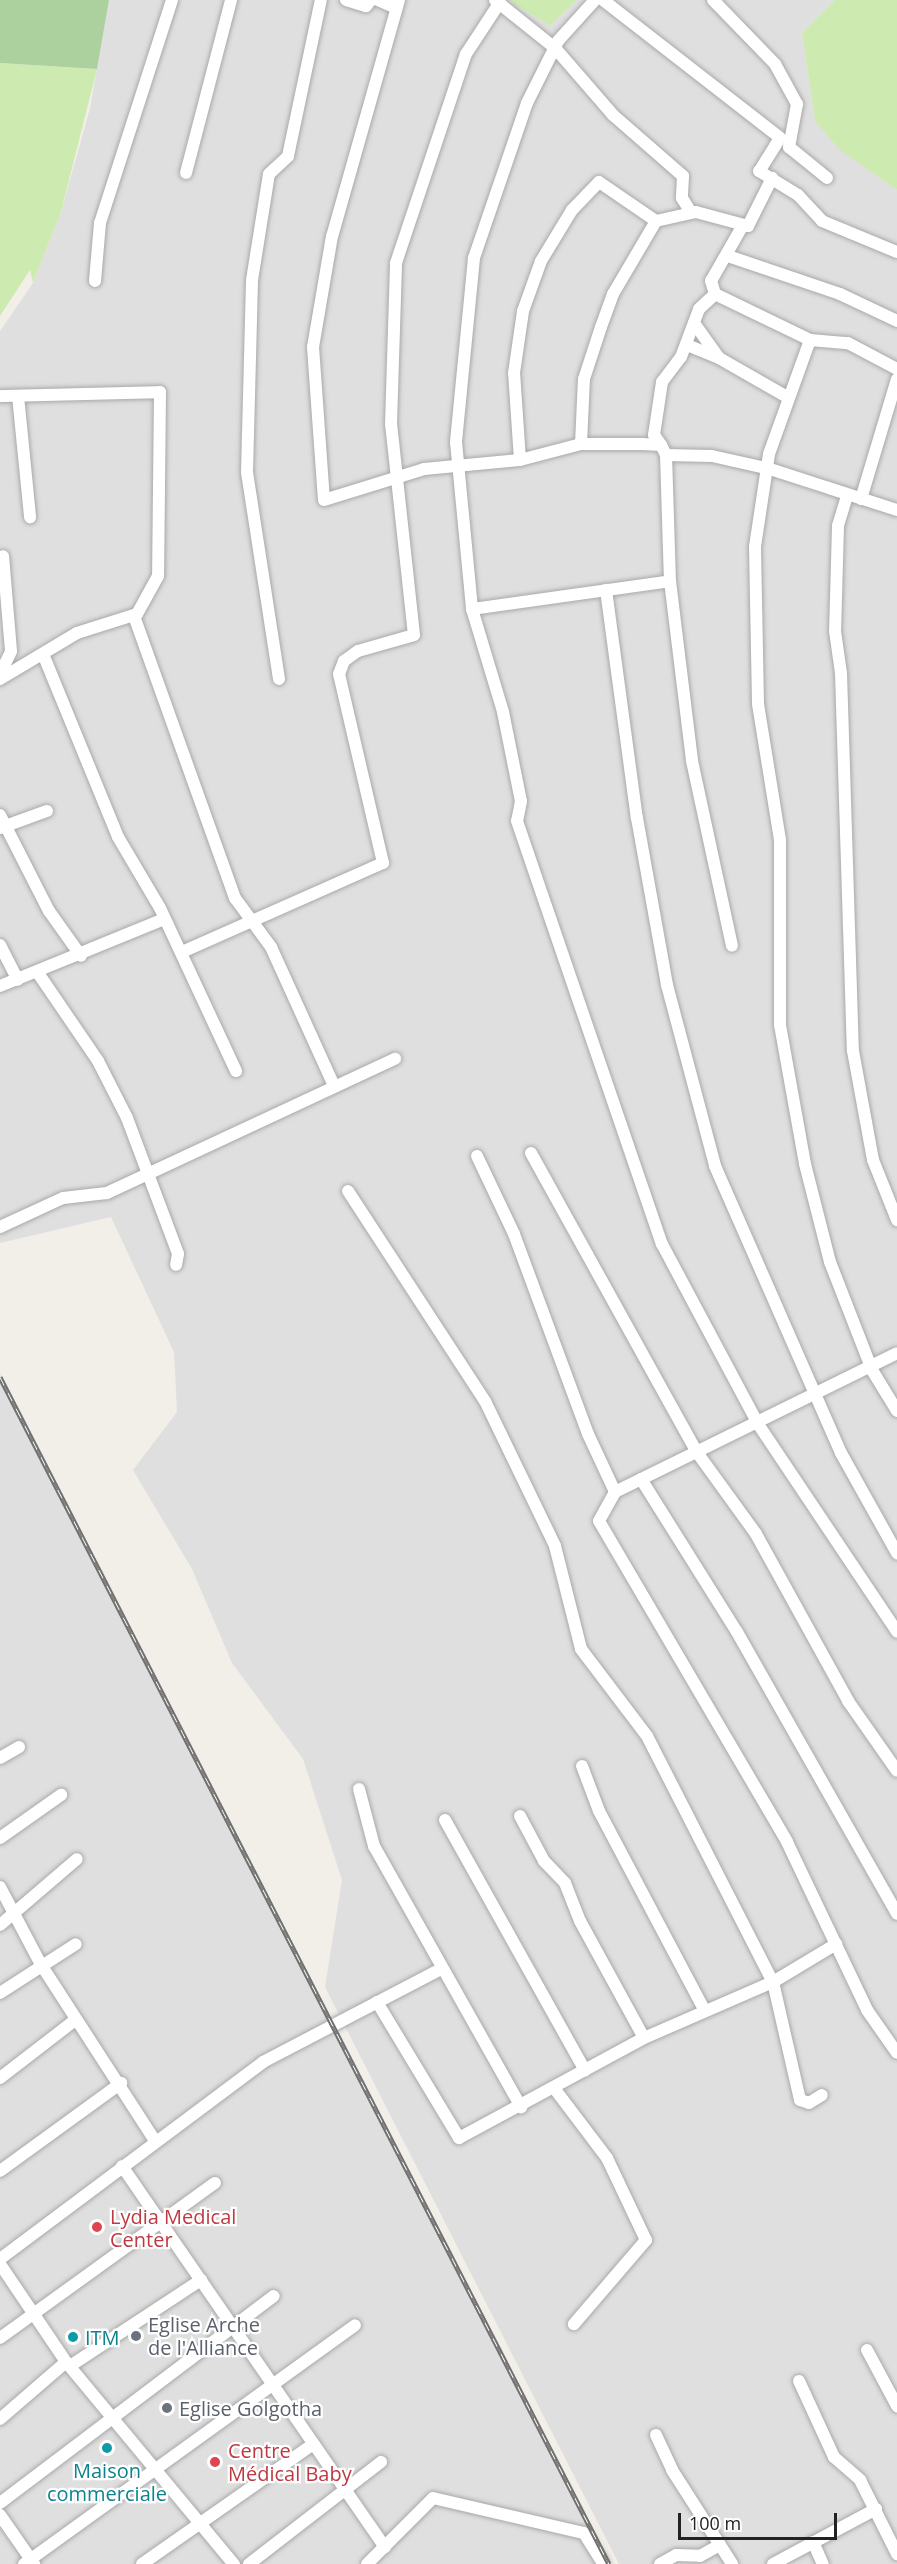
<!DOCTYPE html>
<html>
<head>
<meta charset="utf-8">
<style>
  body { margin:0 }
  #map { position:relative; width:897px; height:2564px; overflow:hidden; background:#f2efe9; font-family:"Open Sans",sans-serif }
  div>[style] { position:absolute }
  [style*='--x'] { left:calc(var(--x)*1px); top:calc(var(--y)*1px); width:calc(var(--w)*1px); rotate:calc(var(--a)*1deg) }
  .residential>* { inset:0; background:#e0dfdf }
  .grass>* { inset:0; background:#cdebb0 }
  .forest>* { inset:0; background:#add19e }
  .roads { filter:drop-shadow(0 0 2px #a9a9a9) drop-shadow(0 0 2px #a9a9a9) }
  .minor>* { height:12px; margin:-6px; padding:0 6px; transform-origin:6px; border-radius:6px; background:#fff }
  .rail>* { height:5px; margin-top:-2.5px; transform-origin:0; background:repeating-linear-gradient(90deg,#fff 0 9px,#707070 0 18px); box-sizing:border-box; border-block:2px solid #707070 }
  .dots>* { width:16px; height:16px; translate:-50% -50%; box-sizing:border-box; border:3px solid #fff; border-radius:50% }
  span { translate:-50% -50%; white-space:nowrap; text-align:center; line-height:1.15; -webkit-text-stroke:4.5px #fff; paint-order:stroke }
  .health-label { font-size:20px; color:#be3a42 }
  .left { translate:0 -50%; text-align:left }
  .worship-label { font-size:20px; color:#5b616d }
  .culture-label { font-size:20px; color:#0d838f }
  .scale { position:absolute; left:678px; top:2513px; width:159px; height:27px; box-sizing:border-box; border:3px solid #222; border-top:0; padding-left:8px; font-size:18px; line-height:21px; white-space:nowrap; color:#222; -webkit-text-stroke:4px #fff; paint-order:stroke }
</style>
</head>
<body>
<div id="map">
  <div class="residential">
    <div style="clip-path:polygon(109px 0,508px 0,550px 26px,577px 0,835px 0,802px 33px,815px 121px,897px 190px,897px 2564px,619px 2564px,325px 1987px,342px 1880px,303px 1759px,232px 1663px,192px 1569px,133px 1470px,177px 1412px,174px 1352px,111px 1217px,0 1243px,0 331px,33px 283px,61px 212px,90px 108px)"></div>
    <div style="clip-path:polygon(0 1374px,592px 2532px,609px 2564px,0 2564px)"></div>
  </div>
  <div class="grass">
    <div style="clip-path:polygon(508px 0,577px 0,550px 26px)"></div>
    <div style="clip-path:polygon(835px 0,897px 0,897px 190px,840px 150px,815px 121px,802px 33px)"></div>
    <div style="clip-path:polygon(0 63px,97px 69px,61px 212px,33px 283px,30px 270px,0 316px)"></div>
  </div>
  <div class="forest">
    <div style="clip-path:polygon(0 0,109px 0,97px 69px,0 63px)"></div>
  </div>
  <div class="roads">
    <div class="minor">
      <div style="--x:346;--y:0;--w:21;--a:17"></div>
      <div style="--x:366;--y:6;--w:8;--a:-50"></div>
      <div style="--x:378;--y:0;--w:20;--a:24"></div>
      <div style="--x:399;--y:0;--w:245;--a:105.8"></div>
      <div style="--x:332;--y:236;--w:113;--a:99.7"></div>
      <div style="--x:313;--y:347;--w:153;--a:85.9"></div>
      <div style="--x:324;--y:500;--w:105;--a:-17.2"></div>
      <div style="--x:424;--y:469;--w:96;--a:-5.4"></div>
      <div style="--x:520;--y:460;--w:63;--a:-14.7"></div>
      <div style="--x:581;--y:444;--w:61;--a:0"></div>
      <div style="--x:642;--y:444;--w:19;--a:3"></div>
      <div style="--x:661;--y:445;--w:11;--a:63"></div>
      <div style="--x:666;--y:455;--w:46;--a:1.2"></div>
      <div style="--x:712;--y:456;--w:59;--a:12.6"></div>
      <div style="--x:770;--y:469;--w:133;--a:17.9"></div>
      <div style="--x:495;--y:0;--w:77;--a:38.7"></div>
      <div style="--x:555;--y:48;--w:89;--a:49.1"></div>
      <div style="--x:613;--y:115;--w:93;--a:41.1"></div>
      <div style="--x:683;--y:176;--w:22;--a:93"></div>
      <div style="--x:682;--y:198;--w:15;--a:58"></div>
      <div style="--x:595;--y:0;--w:55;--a:132.1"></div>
      <div style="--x:558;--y:41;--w:69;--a:116.6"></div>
      <div style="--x:527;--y:103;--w:164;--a:108.9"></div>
      <div style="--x:474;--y:258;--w:185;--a:95.6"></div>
      <div style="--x:456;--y:442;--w:168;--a:84.5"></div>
      <div style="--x:472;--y:609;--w:108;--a:73.2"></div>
      <div style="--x:503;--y:712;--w:91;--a:78.6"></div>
      <div style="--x:521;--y:801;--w:20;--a:101"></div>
      <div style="--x:517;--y:821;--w:447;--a:71.1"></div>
      <div style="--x:662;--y:1244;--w:204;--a:61.9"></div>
      <div style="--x:758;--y:1424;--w:250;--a:56.2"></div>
      <div style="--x:603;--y:0;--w:224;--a:37.9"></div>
      <div style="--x:780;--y:138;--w:39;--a:122"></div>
      <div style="--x:759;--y:171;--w:46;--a:31.6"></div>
      <div style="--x:798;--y:195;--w:35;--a:47"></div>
      <div style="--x:822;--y:221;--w:81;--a:22.5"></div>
      <div style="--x:713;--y:0;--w:89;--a:45.9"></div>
      <div style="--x:775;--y:64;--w:46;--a:61.2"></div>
      <div style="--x:797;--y:104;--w:44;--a:100.5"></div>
      <div style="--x:789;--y:147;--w:49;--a:39.2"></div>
      <div style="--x:186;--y:173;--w:179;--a:-75.4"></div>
      <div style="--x:728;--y:256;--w:118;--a:18.7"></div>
      <div style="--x:840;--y:294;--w:63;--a:25.3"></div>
      <div style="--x:95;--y:281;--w:58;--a:-85.1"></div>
      <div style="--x:100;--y:223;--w:234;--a:-72.1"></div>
      <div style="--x:715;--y:294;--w:106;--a:25.8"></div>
      <div style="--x:810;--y:340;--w:38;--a:5"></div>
      <div style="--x:848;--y:343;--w:55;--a:28"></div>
      <div style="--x:694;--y:323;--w:43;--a:54.5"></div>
      <div style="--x:719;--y:358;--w:78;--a:29.8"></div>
      <div style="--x:810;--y:340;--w:121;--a:109.8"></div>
      <div style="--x:769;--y:454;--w:94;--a:98.6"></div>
      <div style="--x:755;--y:547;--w:157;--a:88.9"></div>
      <div style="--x:758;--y:704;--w:138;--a:80.8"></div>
      <div style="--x:780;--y:840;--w:185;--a:90"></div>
      <div style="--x:780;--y:1025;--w:141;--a:79.8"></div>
      <div style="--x:805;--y:1164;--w:101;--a:75.7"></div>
      <div style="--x:830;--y:1262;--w:116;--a:68.7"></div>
      <div style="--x:872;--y:1370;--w:48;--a:58.6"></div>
      <div style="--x:687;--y:345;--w:35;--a:22"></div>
      <div style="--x:0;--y:396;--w:160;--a:-1.4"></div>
      <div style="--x:160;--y:392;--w:184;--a:90.6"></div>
      <div style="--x:158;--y:576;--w:43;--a:118.9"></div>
      <div style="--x:137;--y:614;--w:63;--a:162.4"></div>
      <div style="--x:77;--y:633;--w:90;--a:149.1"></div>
      <div style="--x:18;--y:396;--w:122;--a:84.3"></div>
      <div style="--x:581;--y:444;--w:65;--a:-87.4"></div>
      <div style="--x:584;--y:379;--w:55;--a:-71.9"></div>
      <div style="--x:601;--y:327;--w:35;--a:-70"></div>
      <div style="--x:613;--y:294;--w:85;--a:-59.5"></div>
      <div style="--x:656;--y:221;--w:41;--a:-12.7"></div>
      <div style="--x:696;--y:212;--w:54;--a:15.1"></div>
      <div style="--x:748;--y:226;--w:54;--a:-63.4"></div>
      <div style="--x:661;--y:445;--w:12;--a:-125"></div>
      <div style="--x:654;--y:435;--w:54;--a:-81.4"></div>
      <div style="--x:662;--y:382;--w:31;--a:-53"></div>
      <div style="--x:681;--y:357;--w:51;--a:-69.4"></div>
      <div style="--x:699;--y:309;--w:22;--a:-43"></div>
      <div style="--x:715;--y:294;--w:14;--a:-107"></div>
      <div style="--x:711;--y:281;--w:64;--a:-60.3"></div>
      <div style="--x:666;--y:455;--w:126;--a:88.2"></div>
      <div style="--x:670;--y:581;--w:181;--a:83"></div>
      <div style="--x:692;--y:761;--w:189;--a:77.8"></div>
      <div style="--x:520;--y:460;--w:87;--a:-93.9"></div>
      <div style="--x:514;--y:373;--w:63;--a:-81.7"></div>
      <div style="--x:523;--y:311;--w:53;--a:-70.2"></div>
      <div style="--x:541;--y:261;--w:60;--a:-58.7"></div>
      <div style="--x:572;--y:210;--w:39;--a:-46"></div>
      <div style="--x:599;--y:182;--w:69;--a:34.4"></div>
      <div style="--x:847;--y:496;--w:31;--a:107"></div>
      <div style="--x:838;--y:526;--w:105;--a:91.6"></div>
      <div style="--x:835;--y:631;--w:42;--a:81.9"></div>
      <div style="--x:841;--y:673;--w:378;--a:88.2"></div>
      <div style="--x:853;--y:1051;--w:111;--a:79.6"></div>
      <div style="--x:873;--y:1160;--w:65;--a:68.2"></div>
      <div style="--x:861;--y:499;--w:125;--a:-73.3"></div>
      <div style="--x:606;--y:590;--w:230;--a:82.3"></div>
      <div style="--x:637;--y:818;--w:170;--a:79.8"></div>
      <div style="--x:667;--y:985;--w:187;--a:75.1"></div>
      <div style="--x:715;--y:1166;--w:313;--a:66.3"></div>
      <div style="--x:841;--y:1453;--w:115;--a:60.8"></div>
      <div style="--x:472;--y:609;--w:200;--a:-8"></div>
      <div style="--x:134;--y:616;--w:300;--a:70.3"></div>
      <div style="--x:235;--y:898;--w:61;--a:53.7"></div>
      <div style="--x:271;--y:947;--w:153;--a:65.6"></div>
      <div style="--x:43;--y:654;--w:198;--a:67.7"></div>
      <div style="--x:118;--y:837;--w:82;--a:59.4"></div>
      <div style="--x:160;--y:908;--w:180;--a:65"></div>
      <div style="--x:0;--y:674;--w:25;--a:-64"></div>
      <div style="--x:11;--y:651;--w:95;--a:-94.8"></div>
      <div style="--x:279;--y:679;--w:209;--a:-98.8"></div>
      <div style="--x:247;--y:472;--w:192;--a:-88.5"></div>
      <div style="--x:252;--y:280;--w:107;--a:-80.9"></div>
      <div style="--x:269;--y:174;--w:26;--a:-43"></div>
      <div style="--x:288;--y:156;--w:159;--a:-78.1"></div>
      <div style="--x:0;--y:815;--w:108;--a:63"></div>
      <div style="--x:49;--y:911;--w:55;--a:54.6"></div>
      <div style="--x:0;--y:828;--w:50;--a:-19.9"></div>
      <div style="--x:0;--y:945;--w:39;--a:63"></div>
      <div style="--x:182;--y:952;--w:220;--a:-23.9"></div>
      <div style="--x:383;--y:863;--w:194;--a:-103.1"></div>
      <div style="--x:339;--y:674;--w:14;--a:-69"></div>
      <div style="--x:344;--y:661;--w:17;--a:-36"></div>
      <div style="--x:358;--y:651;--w:58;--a:-15.9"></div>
      <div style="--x:414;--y:635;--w:212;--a:-96.2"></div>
      <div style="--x:391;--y:424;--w:161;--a:-88.2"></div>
      <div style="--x:396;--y:263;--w:220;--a:-71.5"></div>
      <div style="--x:466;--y:54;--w:62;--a:-56.8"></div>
      <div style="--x:38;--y:973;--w:107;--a:55.7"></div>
      <div style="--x:98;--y:1061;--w:64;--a:63"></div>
      <div style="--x:127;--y:1118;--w:145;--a:69.4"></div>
      <div style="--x:178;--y:1254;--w:11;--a:100"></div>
      <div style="--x:0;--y:986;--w:177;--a:-22.2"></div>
      <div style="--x:531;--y:1153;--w:341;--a:61"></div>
      <div style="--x:696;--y:1451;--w:102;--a:54.1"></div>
      <div style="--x:756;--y:1534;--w:191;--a:61.1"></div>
      <div style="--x:848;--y:1701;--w:85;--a:55"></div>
      <div style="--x:477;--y:1156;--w:86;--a:64.6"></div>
      <div style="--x:514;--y:1234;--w:213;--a:69.7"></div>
      <div style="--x:588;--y:1434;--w:64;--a:65"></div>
      <div style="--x:615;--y:1492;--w:33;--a:119"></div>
      <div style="--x:599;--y:1521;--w:372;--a:59.6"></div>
      <div style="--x:787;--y:1842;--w:186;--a:64.5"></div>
      <div style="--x:867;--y:2010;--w:52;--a:55.1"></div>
      <div style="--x:348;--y:1191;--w:251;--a:56.9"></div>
      <div style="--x:485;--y:1401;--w:161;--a:64.2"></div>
      <div style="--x:555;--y:1546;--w:106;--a:75.8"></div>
      <div style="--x:581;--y:1649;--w:109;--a:52.8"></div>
      <div style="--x:647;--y:1736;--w:276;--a:62.9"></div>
      <div style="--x:773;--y:1982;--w:121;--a:77.1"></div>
      <div style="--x:800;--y:2100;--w:9;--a:18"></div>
      <div style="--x:809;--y:2103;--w:15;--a:-32"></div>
      <div style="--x:0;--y:1227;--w:69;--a:-24.7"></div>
      <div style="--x:63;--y:1198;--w:44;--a:-6.5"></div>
      <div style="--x:107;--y:1193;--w:318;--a:-25"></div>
      <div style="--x:641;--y:1479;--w:181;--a:57.9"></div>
      <div style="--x:737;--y:1632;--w:324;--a:60.4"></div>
      <div style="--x:615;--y:1492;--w:314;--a:-26.2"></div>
      <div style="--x:0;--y:1758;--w:22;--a:-30"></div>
      <div style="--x:582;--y:1766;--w:48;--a:69.3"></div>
      <div style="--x:599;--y:1811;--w:226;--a:62.1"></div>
      <div style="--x:359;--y:1789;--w:59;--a:75.3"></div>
      <div style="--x:374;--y:1846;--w:300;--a:60.6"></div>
      <div style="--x:520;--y:1816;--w:51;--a:61.9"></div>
      <div style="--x:544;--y:1861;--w:30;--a:46"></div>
      <div style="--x:565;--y:1883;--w:41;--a:68.5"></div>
      <div style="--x:580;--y:1921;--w:133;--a:61.3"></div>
      <div style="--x:445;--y:1820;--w:287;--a:60.8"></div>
      <div style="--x:0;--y:1838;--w:75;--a:-35.2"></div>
      <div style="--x:0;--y:1887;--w:86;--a:62.2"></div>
      <div style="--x:40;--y:1963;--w:212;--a:57.1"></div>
      <div style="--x:0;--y:1925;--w:101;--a:-40.6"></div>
      <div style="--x:0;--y:1993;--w:90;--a:-32.8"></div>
      <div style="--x:377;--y:2002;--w:159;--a:58.9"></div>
      <div style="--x:459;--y:2138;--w:210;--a:-28.4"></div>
      <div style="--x:644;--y:2038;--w:141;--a:-23.5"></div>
      <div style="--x:773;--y:1982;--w:74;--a:-31.1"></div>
      <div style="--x:0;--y:2078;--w:95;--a:-37.7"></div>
      <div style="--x:554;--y:2088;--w:88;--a:52.9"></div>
      <div style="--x:607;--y:2158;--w:91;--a:64.6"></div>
      <div style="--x:646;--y:2240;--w:111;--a:130.6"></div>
      <div style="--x:122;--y:2166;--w:463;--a:55.4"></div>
      <div style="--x:0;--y:2171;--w:150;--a:-36"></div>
      <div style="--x:0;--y:2259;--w:329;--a:-36.8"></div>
      <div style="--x:263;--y:2062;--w:201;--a:-27.6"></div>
      <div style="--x:0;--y:2264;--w:118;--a:56"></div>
      <div style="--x:66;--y:2362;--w:263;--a:50.3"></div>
      <div style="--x:0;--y:2338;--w:265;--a:-35.8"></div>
      <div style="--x:867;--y:2350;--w:64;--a:61.8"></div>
      <div style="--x:70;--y:2366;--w:157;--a:-33.3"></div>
      <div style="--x:799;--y:2381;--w:84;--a:65.3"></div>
      <div style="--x:834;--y:2457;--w:35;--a:41"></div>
      <div style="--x:860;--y:2480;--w:83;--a:63.4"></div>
      <div style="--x:0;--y:2419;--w:87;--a:-40.8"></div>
      <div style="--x:656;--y:2435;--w:38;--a:65"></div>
      <div style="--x:672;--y:2470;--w:112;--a:57.4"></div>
      <div style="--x:0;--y:2503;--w:343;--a:-37.1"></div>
      <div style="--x:0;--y:2515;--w:60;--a:55.2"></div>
      <div style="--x:813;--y:2542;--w:24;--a:66"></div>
      <div style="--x:24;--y:2564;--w:408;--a:-35.8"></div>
      <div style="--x:142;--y:2564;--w:208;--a:-35"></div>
      <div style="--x:249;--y:2564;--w:167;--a:-37.7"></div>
      <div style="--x:367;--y:2564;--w:93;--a:-45"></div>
      <div style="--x:433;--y:2498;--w:155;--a:13.1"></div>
      <div style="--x:584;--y:2533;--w:36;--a:58"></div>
      <div style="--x:660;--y:2564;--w:18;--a:-29"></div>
      <div style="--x:676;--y:2555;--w:24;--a:2"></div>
      <div style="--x:700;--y:2556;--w:23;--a:-29"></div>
      <div style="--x:773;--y:2564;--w:117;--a:-28.1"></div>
    </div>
  </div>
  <div class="rail">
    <div style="--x:0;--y:1377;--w:1334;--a:62.84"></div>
  </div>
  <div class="dots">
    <div style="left:97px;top:2227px;background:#e0444e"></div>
    <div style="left:136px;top:2336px;background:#6b7280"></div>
    <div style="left:73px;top:2337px;background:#0f9aa8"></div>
    <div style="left:167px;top:2408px;background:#6b7280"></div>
    <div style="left:107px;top:2448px;background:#0f9aa8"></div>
    <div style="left:215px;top:2462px;background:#e0444e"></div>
  </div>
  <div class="health-label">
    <span class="left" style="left:110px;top:2228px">Lydia Medical<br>Center</span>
    <span class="left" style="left:228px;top:2462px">Centre<br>Médical Baby</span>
  </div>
  <div class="worship-label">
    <span class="left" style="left:148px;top:2336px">Eglise Arche<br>de l'Alliance</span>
    <span class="left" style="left:179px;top:2408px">Eglise Golgotha</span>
  </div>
  <div class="culture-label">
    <span class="left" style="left:85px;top:2337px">ITM</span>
    <span style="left:107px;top:2482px">Maison<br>commerciale</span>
  </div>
  <div class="scale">100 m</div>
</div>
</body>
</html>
